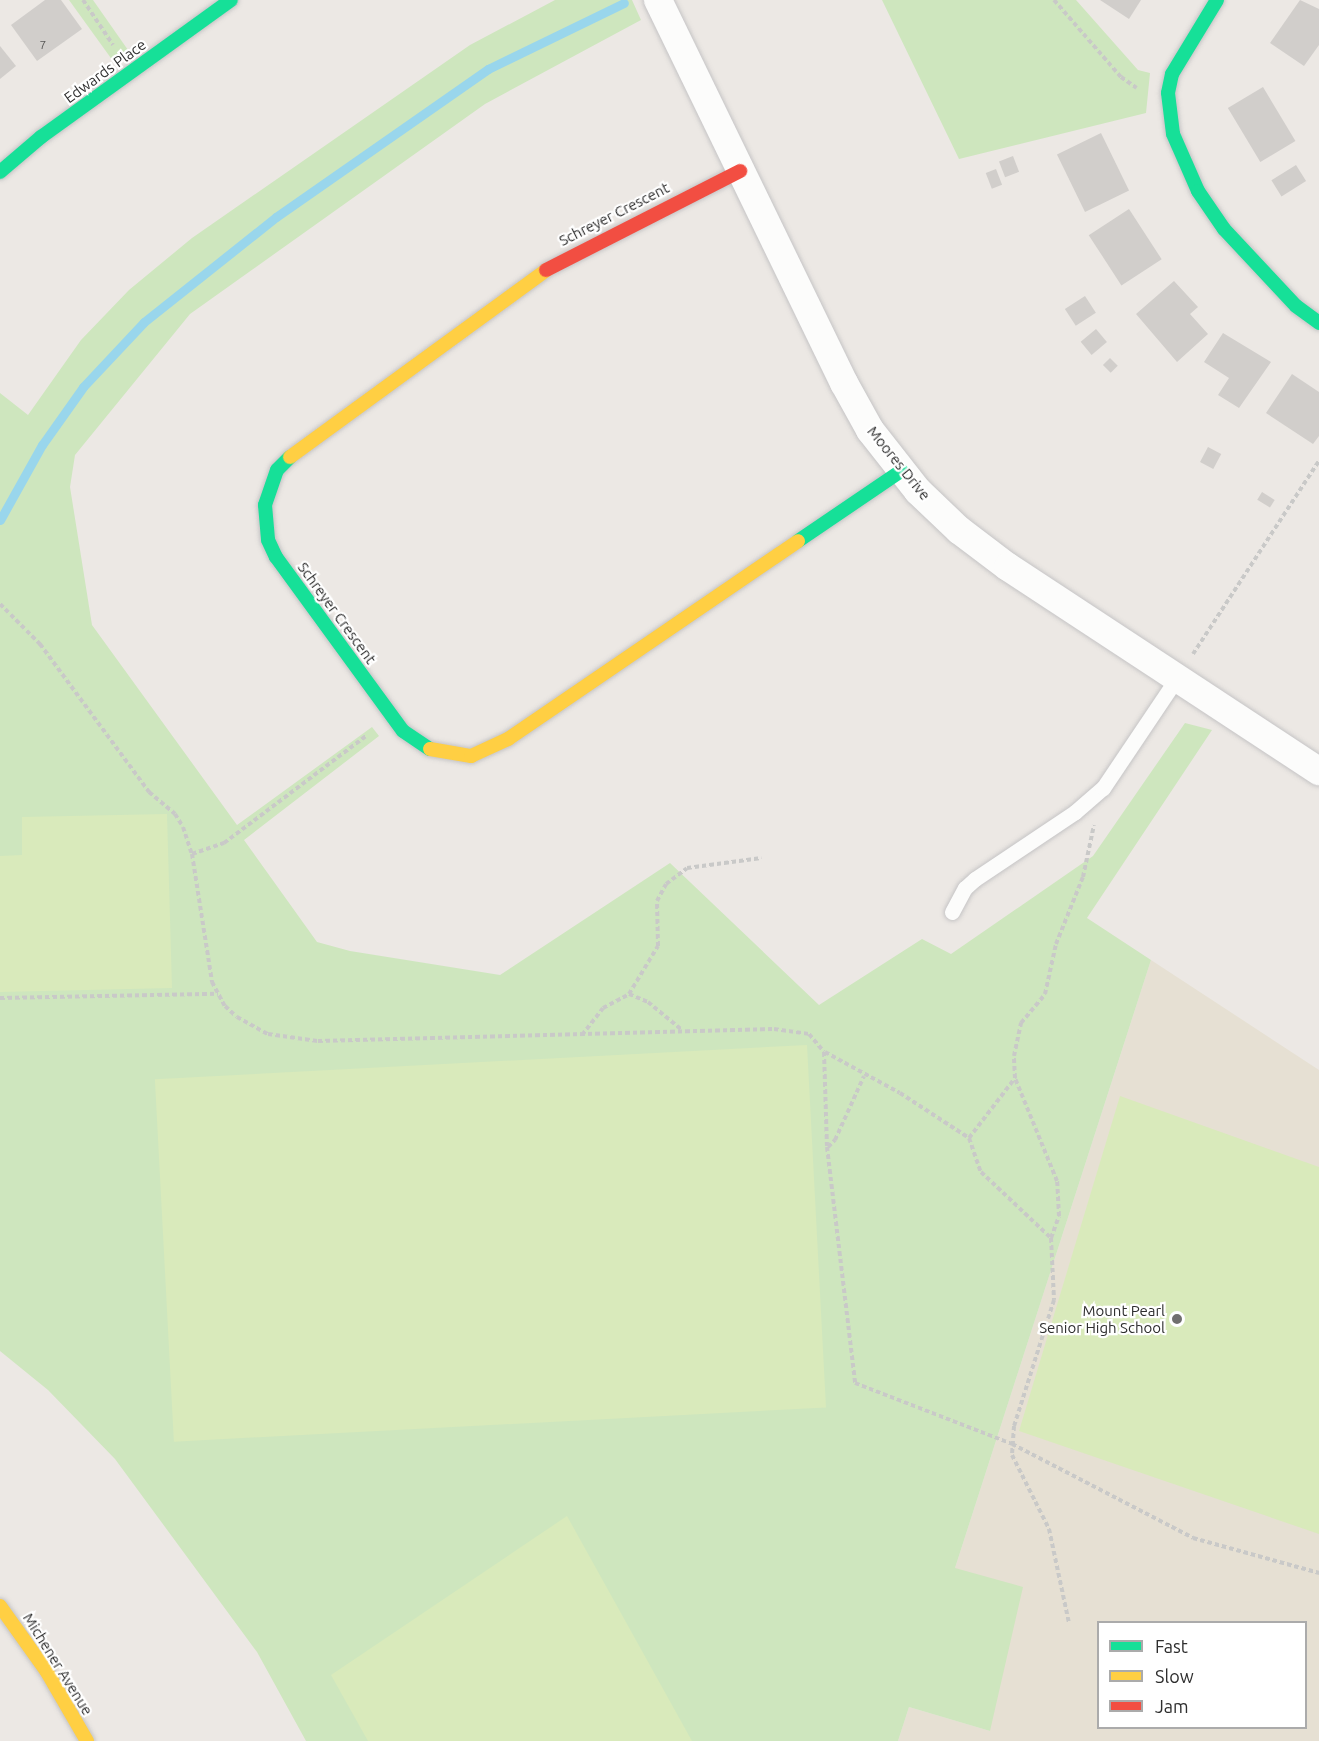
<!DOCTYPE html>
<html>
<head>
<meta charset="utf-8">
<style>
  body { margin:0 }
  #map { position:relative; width:1319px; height:1741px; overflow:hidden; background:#ece8e4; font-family:Ubuntu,sans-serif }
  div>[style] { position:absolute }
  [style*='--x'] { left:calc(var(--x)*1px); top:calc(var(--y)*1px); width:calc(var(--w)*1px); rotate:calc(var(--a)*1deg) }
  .education>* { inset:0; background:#e6e0d3 }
  .green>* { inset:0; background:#cee6be }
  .pitch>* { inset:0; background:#d9eabb; transform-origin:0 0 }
  .stream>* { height:9px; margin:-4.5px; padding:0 4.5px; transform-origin:4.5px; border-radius:4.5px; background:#99d6ec }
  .building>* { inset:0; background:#d1cecb; transform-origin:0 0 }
  .path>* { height:4px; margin-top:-2px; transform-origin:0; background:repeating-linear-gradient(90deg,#c9c9c8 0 4.5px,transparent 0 7.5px) }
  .roads { filter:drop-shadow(0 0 2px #c5c4c5) drop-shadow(0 0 2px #c5c4c5) }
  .lane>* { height:15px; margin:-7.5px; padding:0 7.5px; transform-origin:7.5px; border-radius:7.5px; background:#fcfcfb }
  .street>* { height:28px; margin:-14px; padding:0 14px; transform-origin:14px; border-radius:14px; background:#fcfcfb }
  .fast>* { height:14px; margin:-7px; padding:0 7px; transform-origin:7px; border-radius:7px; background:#16e098 }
  .slow>* { height:14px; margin:-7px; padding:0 7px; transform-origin:7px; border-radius:7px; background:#ffcf43 }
  .jam>* { height:14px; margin:-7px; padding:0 7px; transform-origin:7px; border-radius:7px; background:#f24e42 }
  .dots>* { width:16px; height:16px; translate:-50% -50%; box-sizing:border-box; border:3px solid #fff; border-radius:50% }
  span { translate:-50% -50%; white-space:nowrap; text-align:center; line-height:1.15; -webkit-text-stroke:4.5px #fff; paint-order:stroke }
  .number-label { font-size:12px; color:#585857 }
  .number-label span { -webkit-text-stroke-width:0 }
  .street-label { font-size:15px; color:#2e2e2e }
  .poi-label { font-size:15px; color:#2e2e2e }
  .right { translate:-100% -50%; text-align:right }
  .legend { position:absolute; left:1097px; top:1621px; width:210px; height:108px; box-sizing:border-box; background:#fff; border:2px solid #ababab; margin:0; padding:8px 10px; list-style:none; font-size:18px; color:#2e2e2e }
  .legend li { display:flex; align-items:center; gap:12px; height:30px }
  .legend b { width:30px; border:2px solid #ababab }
</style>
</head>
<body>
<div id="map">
  <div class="education">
    <div style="clip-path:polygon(evenodd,1151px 960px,1319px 1070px,1319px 1741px,898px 1741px,909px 1707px,990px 1731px,955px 1568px,1151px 960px,1098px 1622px,1306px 1622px,1306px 1728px,1098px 1728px,1098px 1622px)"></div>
  </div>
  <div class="green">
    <div style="clip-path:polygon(69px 0,93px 0,128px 50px,113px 61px)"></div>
    <div style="clip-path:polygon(555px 0,632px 0,641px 20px,485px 104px,190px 314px,75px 455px,70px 487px,92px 625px,237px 825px,372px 727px,379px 736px,244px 840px,317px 942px,350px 951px,500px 975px,670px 863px,819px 1005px,922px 939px,951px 954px,1093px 856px,1185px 723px,1212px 730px,1087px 918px,1151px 960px,955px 1568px,1023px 1587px,990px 1731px,909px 1707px,898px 1741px,306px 1741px,257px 1652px,115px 1459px,48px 1390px,0 1351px,0 393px,28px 415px,81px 340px,129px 290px,192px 238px,470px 45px)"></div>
    <div style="clip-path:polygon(882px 0,1076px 0,1138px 70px,1150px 73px,1146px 113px,959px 159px)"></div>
  </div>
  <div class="pitch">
    <div style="clip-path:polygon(167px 814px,172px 988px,0 992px,0 856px,22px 855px,22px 817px)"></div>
    <div style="left:807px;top:1045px;width:363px;height:653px;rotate:87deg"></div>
    <div style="clip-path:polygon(1120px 1096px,1319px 1167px,1319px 1534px,1019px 1431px)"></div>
    <div style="clip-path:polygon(567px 1516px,692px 1741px,368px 1741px,331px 1675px)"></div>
  </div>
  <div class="stream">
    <div style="--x:0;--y:520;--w:86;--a:-60.8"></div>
    <div style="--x:42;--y:445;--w:71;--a:-54.7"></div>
    <div style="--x:83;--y:387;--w:89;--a:-46.8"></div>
    <div style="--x:144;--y:322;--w:169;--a:-38.5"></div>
    <div style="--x:276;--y:217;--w:259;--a:-34.9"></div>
    <div style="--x:488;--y:69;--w:151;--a:-25.9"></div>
  </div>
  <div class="building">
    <div style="clip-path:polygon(45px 0,61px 0,82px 29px,37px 61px,11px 25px)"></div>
    <div style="clip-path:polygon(1100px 0,1141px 0,1129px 19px)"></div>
    <div style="clip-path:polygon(1300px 0,1319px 9px,1319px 45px,1304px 66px,1270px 43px)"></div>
    <div style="clip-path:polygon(0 46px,16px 66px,0 79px)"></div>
    <div style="left:1263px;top:87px;width:63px;height:41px;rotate:59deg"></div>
    <div style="left:1101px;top:133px;width:64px;height:49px;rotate:64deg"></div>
    <div style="left:1013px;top:156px;width:17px;height:15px;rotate:69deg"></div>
    <div style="left:1296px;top:165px;width:19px;height:29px;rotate:58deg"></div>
    <div style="left:996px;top:169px;width:17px;height:11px;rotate:69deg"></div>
    <div style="left:1129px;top:209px;width:60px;height:48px;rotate:57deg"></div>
    <div style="clip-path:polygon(1174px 281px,1198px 307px,1190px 314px,1208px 334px,1177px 362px,1136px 314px)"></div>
    <div style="left:1085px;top:296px;width:20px;height:24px;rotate:57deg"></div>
    <div style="left:1096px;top:329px;width:17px;height:20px;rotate:50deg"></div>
    <div style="clip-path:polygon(1223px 333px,1271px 362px,1239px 408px,1218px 395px,1229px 378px,1204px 362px)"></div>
    <div style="left:1110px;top:358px;width:11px;height:10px;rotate:45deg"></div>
    <div style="clip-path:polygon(1292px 374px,1319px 392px,1319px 436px,1313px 444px,1266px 413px)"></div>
    <div style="left:1208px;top:447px;width:15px;height:17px;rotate:28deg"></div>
    <div style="left:1262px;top:492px;width:15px;height:9px;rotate:32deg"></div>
  </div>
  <div class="path">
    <div style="--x:83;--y:0;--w:54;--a:56.3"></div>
    <div style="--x:1054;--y:0;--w:102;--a:49"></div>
    <div style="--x:1121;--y:77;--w:19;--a:35"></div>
    <div style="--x:0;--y:604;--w:57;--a:45"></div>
    <div style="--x:40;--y:644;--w:184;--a:53.6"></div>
    <div style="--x:149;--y:792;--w:34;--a:40"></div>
    <div style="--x:175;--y:814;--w:15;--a:58"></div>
    <div style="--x:183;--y:827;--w:28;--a:72"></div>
    <div style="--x:192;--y:854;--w:130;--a:81.1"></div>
    <div style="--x:212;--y:982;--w:27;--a:62"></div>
    <div style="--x:225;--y:1006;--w:16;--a:43"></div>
    <div style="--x:237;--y:1017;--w:35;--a:29"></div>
    <div style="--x:268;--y:1034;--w:50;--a:8"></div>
    <div style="--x:318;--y:1041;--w:456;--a:-1.5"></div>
    <div style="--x:774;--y:1029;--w:35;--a:8"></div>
    <div style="--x:809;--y:1034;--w:23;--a:50"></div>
    <div style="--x:824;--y:1052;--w:95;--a:88.2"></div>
    <div style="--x:827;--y:1147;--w:238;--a:83.2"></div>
    <div style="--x:855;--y:1383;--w:168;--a:21.2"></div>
    <div style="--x:1012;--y:1444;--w:204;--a:27.4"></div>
    <div style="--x:1193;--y:1538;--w:131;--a:15.5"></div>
    <div style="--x:1193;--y:654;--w:230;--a:-56.9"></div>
    <div style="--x:192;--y:854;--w:34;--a:-19"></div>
    <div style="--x:224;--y:843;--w:178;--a:-37"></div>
    <div style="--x:629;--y:994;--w:56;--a:-58.9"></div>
    <div style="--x:658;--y:946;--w:45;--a:-91.3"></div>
    <div style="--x:657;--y:901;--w:19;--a:-62"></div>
    <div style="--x:666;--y:884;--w:26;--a:-37"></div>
    <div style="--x:687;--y:868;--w:75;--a:-7.7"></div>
    <div style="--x:0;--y:998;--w:218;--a:-1.1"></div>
    <div style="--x:582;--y:1035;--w:34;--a:-52"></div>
    <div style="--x:603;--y:1008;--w:30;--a:-28"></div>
    <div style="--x:629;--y:994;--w:21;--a:23"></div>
    <div style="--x:648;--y:1002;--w:44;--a:39.5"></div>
    <div style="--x:825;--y:1052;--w:85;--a:28.7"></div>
    <div style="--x:900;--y:1093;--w:82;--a:33.1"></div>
    <div style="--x:969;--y:1138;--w:36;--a:71"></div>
    <div style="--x:981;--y:1172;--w:96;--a:43.3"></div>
    <div style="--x:1051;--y:1238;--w:62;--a:87.2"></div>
    <div style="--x:1054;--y:1300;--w:132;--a:107.6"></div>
    <div style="--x:1014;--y:1426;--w:29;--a:94"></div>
    <div style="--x:1012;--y:1455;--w:83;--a:63.4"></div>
    <div style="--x:1049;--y:1529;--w:96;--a:78"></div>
    <div style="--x:969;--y:1138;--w:76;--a:-52.5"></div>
    <div style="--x:828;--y:1147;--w:10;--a:-45"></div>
    <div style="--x:835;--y:1140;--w:70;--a:-65.6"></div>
    <div style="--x:1051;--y:1238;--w:23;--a:-70"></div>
    <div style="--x:1059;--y:1216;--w:35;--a:-93"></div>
    <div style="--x:1057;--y:1181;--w:111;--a:-112.2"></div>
    <div style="--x:1015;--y:1078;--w:22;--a:-93"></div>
    <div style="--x:1014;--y:1056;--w:34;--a:-78"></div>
    <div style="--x:1021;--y:1023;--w:38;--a:-50"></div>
    <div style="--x:1045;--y:994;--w:51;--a:-77.6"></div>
    <div style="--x:1056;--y:944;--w:72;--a:-68.1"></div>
    <div style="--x:1083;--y:877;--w:53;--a:-78.1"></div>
  </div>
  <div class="roads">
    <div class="lane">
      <div style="--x:952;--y:912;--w:27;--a:-62"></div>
      <div style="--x:965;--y:888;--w:13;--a:-42"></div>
      <div style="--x:975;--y:879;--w:120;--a:-33.8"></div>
      <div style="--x:1075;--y:812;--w:37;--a:-41"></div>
      <div style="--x:1103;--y:788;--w:133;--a:-56.1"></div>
    </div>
    <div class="street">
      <div style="--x:658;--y:0;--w:426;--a:64.1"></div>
      <div style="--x:844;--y:383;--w:54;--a:61"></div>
      <div style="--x:870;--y:430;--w:78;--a:51.8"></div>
      <div style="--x:918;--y:491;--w:57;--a:43.6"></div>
      <div style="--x:959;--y:530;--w:61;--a:37.1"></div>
      <div style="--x:1008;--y:567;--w:372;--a:33.3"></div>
    </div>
    <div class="fast">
      <div style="--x:1217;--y:0;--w:87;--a:121.3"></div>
      <div style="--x:1172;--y:74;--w:19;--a:102"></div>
      <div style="--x:1168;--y:93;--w:41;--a:83"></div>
      <div style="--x:1173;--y:134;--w:62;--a:66.3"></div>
      <div style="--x:1198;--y:191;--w:46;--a:55.6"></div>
      <div style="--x:1224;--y:229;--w:105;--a:46.9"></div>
      <div style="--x:1296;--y:306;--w:29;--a:36"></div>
      <div style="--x:0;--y:172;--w:54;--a:-40.5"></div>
      <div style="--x:41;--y:137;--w:234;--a:-35.8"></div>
      <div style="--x:290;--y:457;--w:18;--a:135"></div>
      <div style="--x:277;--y:470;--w:37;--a:109"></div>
      <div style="--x:265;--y:505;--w:35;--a:85"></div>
      <div style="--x:268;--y:540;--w:19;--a:65"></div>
      <div style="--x:276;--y:557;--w:215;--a:53.9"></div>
      <div style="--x:403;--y:731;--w:32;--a:34"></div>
      <div style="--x:798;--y:541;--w:125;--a:-34.2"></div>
    </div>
    <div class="slow">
      <div style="--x:290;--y:457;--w:317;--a:-36.1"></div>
      <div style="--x:430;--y:749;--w:42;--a:9.7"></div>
      <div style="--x:471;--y:756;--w:41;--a:-24.7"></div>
      <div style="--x:508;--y:739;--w:351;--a:-34.3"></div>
      <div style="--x:0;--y:1606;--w:81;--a:54.5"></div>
      <div style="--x:47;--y:1672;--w:80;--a:59.9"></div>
    </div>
    <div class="jam">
      <div style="--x:546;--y:270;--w:218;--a:-27"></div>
    </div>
  </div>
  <div class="dots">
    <div style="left:1177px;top:1319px;background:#706f6e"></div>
  </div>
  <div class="number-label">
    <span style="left:43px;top:45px">7</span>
  </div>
  <div class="street-label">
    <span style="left:105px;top:71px;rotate:-36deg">Edwards Place</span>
    <span style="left:614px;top:214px;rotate:-27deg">Schreyer Crescent</span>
    <span style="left:899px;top:463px;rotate:51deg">Moores Drive</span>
    <span style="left:337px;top:613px;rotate:54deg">Schreyer Crescent</span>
    <span style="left:58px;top:1664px;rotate:58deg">Michener Avenue</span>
  </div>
  <div class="poi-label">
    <span class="right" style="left:1165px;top:1319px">Mount Pearl<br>Senior High School</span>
  </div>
  <ul class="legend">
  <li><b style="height:8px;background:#16e098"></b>Fast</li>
  <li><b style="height:8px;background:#ffcf43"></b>Slow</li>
  <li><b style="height:8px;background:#f24e42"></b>Jam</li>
  </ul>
</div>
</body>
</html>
